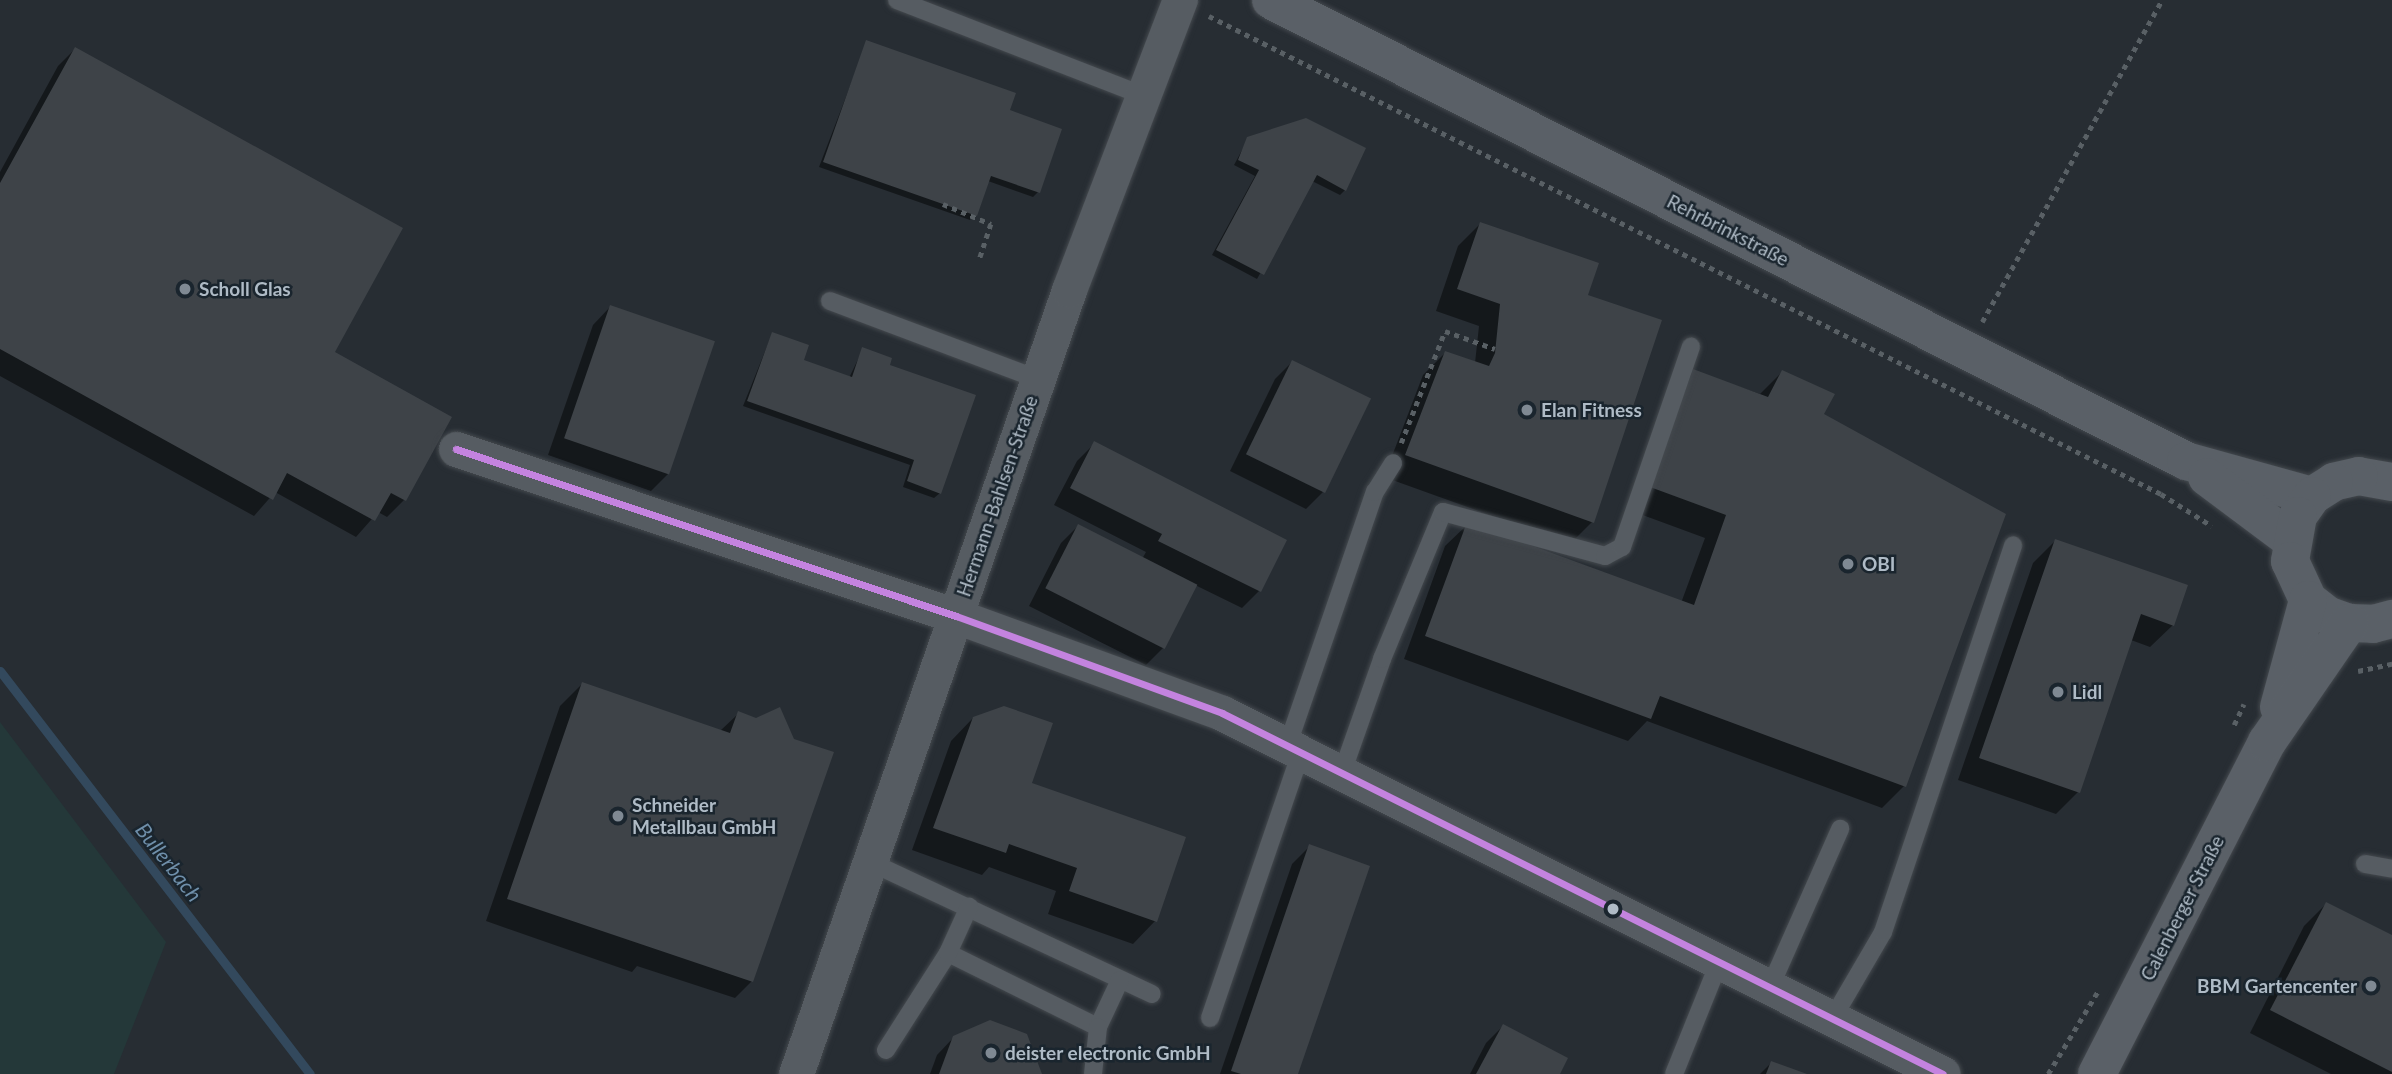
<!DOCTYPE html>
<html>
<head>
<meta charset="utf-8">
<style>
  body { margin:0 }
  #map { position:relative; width:2392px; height:1074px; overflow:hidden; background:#272d33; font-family:Lato,sans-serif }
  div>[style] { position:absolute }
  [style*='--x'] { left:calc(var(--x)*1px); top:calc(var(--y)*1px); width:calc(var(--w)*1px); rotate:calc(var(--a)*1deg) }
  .green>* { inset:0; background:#243839 }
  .shadow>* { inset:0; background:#0007 }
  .stream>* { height:9px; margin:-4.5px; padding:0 4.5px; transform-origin:4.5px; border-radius:4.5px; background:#33495d }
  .building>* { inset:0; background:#3e4348; transform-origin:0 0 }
  .path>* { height:4.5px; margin-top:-2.25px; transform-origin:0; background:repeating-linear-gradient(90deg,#596065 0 5px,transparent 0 10px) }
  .roads { filter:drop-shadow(0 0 2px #44494e) drop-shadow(0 0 2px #44494e) }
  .lane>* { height:18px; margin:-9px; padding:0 9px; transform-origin:9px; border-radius:9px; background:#565c62 }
  .street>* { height:35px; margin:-17.5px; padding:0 17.5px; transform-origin:17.5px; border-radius:17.5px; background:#565c62 }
  .secondary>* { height:38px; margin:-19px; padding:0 19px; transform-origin:19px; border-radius:19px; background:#5a6067 }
  .bus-1>* { height:7px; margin:-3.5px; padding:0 3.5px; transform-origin:3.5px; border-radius:3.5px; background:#c483df }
  .dots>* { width:19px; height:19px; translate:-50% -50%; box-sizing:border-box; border:4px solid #1a252e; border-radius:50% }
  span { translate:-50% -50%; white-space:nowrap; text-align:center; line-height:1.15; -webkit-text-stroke:5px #1a252e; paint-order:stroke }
  .street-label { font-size:19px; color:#afbbc6 }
  .poi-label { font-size:19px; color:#afbbc6; font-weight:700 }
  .left { translate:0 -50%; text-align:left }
  .right { translate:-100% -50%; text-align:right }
  .water-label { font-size:21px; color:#6f8faa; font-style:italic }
</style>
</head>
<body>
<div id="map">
  <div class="green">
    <div style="clip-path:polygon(0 722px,166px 942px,114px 1074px,0 1074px)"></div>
  </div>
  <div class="shadow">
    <div style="clip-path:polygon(867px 42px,1008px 112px,1038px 192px,1033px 197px,988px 181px,970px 220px,819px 167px)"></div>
    <div style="clip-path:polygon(75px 49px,333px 353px,450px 417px,404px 500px,387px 517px,378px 512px,356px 537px,275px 492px,254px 516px,0 376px,0 172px,58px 66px)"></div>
    <div style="clip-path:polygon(1306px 120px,1345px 190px,1340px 195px,1312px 181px,1257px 279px,1212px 255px,1255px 176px,1234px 165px,1248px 139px)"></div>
    <div style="clip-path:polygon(1480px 224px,1586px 297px,1592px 522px,1570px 544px,1384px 477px,1423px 375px,1445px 353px,1475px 363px,1479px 326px,1436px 311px,1458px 246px)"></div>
    <div style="clip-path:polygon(610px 307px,668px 474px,651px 491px,548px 455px,593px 325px)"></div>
    <div style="clip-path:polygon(772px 334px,802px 361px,849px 378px,863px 349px,940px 493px,934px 498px,903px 487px,910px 465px,743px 406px)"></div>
    <div style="clip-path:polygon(1292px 362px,1323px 492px,1306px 509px,1230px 471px,1275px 379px)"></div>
    <div style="clip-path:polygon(1694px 371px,1760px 394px,1782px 372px,1821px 415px,1904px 786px,1882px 808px,1647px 721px,1628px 741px,1404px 659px,1445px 546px,1468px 524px,1681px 603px,1705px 538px,1629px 510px,1672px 393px)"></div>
    <div style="clip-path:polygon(1094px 444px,1285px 540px,1259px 591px,1242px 608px,1195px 585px,1163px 648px,1146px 665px,1029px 606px,1061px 543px,1078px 526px,1142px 559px,1146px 552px,1054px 505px,1077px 461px)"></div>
    <div style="clip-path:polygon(2055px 541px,2173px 625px,2150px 647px,2131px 640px,2078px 792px,2056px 814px,1958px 780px,2033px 563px)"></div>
    <div style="clip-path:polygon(582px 684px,720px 731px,738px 714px,752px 981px,735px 998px,637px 966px,632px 972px,486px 921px,560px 706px)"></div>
    <div style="clip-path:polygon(973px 718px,1155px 921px,1133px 944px,1048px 914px,1056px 891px,989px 867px,982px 875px,912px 850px,951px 741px)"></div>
    <div style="clip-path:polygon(1310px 846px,1296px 1074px,1220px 1074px,1292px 864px)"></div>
    <div style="clip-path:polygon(2326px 904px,2392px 937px,2392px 1074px,2331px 1074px,2250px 1033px,2304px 926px)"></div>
    <div style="clip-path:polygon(1503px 1026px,1558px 1074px,1470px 1074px,1486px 1043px)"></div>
    <div style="clip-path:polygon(1026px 1035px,1041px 1074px,930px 1074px,937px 1055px,954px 1037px)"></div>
    <div style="clip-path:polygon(1771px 1063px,1803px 1074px,1760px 1074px)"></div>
  </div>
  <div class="stream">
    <div style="--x:0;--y:671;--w:508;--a:52.43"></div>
  </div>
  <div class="building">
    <div style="clip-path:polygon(866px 40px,1016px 93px,1010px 110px,1062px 129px,1040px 193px,991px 176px,977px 216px,823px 162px)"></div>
    <div style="clip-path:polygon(75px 47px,403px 228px,335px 352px,452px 417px,406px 501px,391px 493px,375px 521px,287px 473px,273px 500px,0 349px,0 183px)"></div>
    <div style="clip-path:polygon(1306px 118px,1366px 148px,1346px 191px,1317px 175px,1264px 275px,1216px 250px,1259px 170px,1238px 160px,1247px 137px)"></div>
    <div style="clip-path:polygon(1480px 222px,1599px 263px,1588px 295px,1662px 320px,1594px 523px,1405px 455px,1445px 351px,1489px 366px,1495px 353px,1500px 304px,1457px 289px)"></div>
    <div style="left:610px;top:305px;width:111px;height:141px;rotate:19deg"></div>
    <div style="clip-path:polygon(772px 332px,809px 345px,804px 360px,852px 377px,862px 347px,892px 358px,890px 365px,976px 395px,941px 494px,907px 481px,914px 460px,747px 401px)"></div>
    <div style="left:1292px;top:360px;width:88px;height:105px;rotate:26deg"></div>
    <div style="clip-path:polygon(1693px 369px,1768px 397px,1782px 370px,1835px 394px,1824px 414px,2006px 514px,1906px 787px,1660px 696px,1651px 719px,1425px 636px,1467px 522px,1694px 605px,1726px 515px,1650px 487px)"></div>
    <div style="clip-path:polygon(1094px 441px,1287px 540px,1261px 592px,1158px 541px,1162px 534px,1070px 488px)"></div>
    <div style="left:1078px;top:524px;width:134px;height:72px;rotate:27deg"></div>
    <div style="clip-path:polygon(2055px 539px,2188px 585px,2174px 626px,2141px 614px,2080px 793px,1979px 758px)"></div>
    <div style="clip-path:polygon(582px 682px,730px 733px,738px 711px,756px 718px,780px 707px,794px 739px,834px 752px,753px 982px,507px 899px)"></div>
    <div style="clip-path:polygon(1004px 706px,1053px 723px,1032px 783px,1186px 837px,1157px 922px,1069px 891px,1077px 868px,1009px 844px,1006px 853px,933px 828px,973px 717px)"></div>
    <div style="clip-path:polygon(1309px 844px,1370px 866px,1298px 1074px,1241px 1074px,1231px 1071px)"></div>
    <div style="clip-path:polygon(2326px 902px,2392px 935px,2392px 1072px,2270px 1010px)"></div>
    <div style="clip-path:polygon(990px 1020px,1027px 1034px,1042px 1074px,939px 1074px,953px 1036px)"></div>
    <div style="clip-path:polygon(1503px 1024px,1568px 1058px,1560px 1074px,1476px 1074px)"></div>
    <div style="clip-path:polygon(1771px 1061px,1807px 1074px,1766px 1074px)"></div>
  </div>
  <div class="path">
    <div style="--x:1209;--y:16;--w:1065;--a:26.66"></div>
    <div style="--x:2161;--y:494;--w:60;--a:32.1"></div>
    <div style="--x:943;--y:204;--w:52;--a:22.6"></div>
    <div style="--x:991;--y:224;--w:39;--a:108"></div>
    <div style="--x:1982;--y:322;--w:369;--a:-60.8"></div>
    <div style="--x:1401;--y:443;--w:120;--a:-68.6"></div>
    <div style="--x:1445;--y:331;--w:53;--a:19.8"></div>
    <div style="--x:2358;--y:671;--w:35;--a:-12"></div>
    <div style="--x:2234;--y:725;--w:23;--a:-65"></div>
    <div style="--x:2048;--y:1074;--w:97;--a:-58.9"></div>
  </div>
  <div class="roads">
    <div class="lane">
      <div style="--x:897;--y:0;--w:263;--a:21.2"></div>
      <div style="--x:830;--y:301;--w:222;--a:20.6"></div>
      <div style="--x:1288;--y:744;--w:267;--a:-71"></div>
      <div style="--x:1375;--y:492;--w:34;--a:-58"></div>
      <div style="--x:1343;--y:770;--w:118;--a:-70.6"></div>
      <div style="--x:1382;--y:659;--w:159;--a:-67.5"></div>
      <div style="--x:1443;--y:512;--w:168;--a:15.2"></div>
      <div style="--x:1605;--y:556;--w:19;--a:-28"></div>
      <div style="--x:1622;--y:547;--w:212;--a:-71"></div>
      <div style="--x:870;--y:862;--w:311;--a:25.1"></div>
      <div style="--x:2365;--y:864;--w:27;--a:10"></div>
      <div style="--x:948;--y:953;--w:167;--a:26.3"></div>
      <div style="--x:1098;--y:1027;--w:52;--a:-64.9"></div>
      <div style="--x:1771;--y:985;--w:171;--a:-66.1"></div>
      <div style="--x:1834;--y:1016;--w:97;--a:-59.7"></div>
      <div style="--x:1883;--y:932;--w:408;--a:-71.4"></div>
      <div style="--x:1210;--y:1018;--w:283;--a:-71.1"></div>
      <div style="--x:886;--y:1050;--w:115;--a:-57.4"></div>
      <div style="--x:948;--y:953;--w:51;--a:-65.5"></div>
      <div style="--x:1093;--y:1074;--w:47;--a:-83.9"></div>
      <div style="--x:1674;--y:1074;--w:123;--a:-68"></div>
    </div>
    <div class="street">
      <div style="--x:456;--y:449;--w:527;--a:18.47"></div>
      <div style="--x:956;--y:616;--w:283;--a:20"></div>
      <div style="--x:1222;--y:713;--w:806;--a:26.6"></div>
      <div style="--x:796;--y:1074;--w:830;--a:-70.8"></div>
      <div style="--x:1069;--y:290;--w:311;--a:-69.1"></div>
    </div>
    <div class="secondary">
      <div style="--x:1271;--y:0;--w:1025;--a:26.74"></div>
      <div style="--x:2186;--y:461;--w:131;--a:15.5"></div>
      <div style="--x:2207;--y:477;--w:104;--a:36.8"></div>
      <div style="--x:2392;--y:482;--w:34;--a:-170"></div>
      <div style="--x:2359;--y:476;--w:26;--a:167"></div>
      <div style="--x:2334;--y:482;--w:26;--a:148"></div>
      <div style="--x:2312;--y:496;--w:24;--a:125"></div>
      <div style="--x:2298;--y:516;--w:46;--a:100.1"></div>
      <div style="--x:2290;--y:561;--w:43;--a:65.2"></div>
      <div style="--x:2308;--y:600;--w:24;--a:38"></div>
      <div style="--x:2327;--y:615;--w:23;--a:20"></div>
      <div style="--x:2349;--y:623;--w:24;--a:2"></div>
      <div style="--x:2373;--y:624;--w:20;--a:-15"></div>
      <div style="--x:2279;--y:707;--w:111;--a:-74.8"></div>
      <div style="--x:2097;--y:1074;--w:373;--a:-62.9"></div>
      <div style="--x:2267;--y:742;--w:145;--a:-55.4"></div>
    </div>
  </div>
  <div class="bus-1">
    <div style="--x:456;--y:449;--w:527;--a:18.47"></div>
    <div style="--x:956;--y:616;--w:283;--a:20"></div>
    <div style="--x:1222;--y:713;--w:806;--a:26.6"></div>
  </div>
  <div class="dots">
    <div style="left:185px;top:289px;background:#7f8993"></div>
    <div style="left:1527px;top:410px;background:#7f8993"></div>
    <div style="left:1848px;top:564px;background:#7f8993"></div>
    <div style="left:2058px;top:692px;background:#7f8993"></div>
    <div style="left:618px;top:816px;background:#7f8993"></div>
    <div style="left:1613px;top:909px;background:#afbbc6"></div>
    <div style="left:2371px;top:986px;background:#7f8993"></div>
    <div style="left:991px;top:1053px;background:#7f8993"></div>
  </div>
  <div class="street-label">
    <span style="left:1728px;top:230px;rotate:27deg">Rehrbrinkstraße</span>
    <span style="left:997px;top:496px;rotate:-71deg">Hermann-Bahlsen-Straße</span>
    <span style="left:2182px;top:908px;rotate:-63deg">Calenberger Straße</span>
  </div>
  <div class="poi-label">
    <span class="left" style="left:199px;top:289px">Scholl Glas</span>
    <span class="left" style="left:1541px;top:410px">Elan Fitness</span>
    <span class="left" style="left:1862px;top:564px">OBI</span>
    <span class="left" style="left:2072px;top:692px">Lidl</span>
    <span class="left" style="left:632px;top:816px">Schneider<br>Metallbau GmbH</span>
    <span class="right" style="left:2357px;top:986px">BBM Gartencenter</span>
    <span class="left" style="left:1005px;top:1053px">deister electronic GmbH</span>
  </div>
  <div class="water-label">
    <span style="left:169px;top:862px;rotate:52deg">Bullerbach</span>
  </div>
</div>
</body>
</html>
